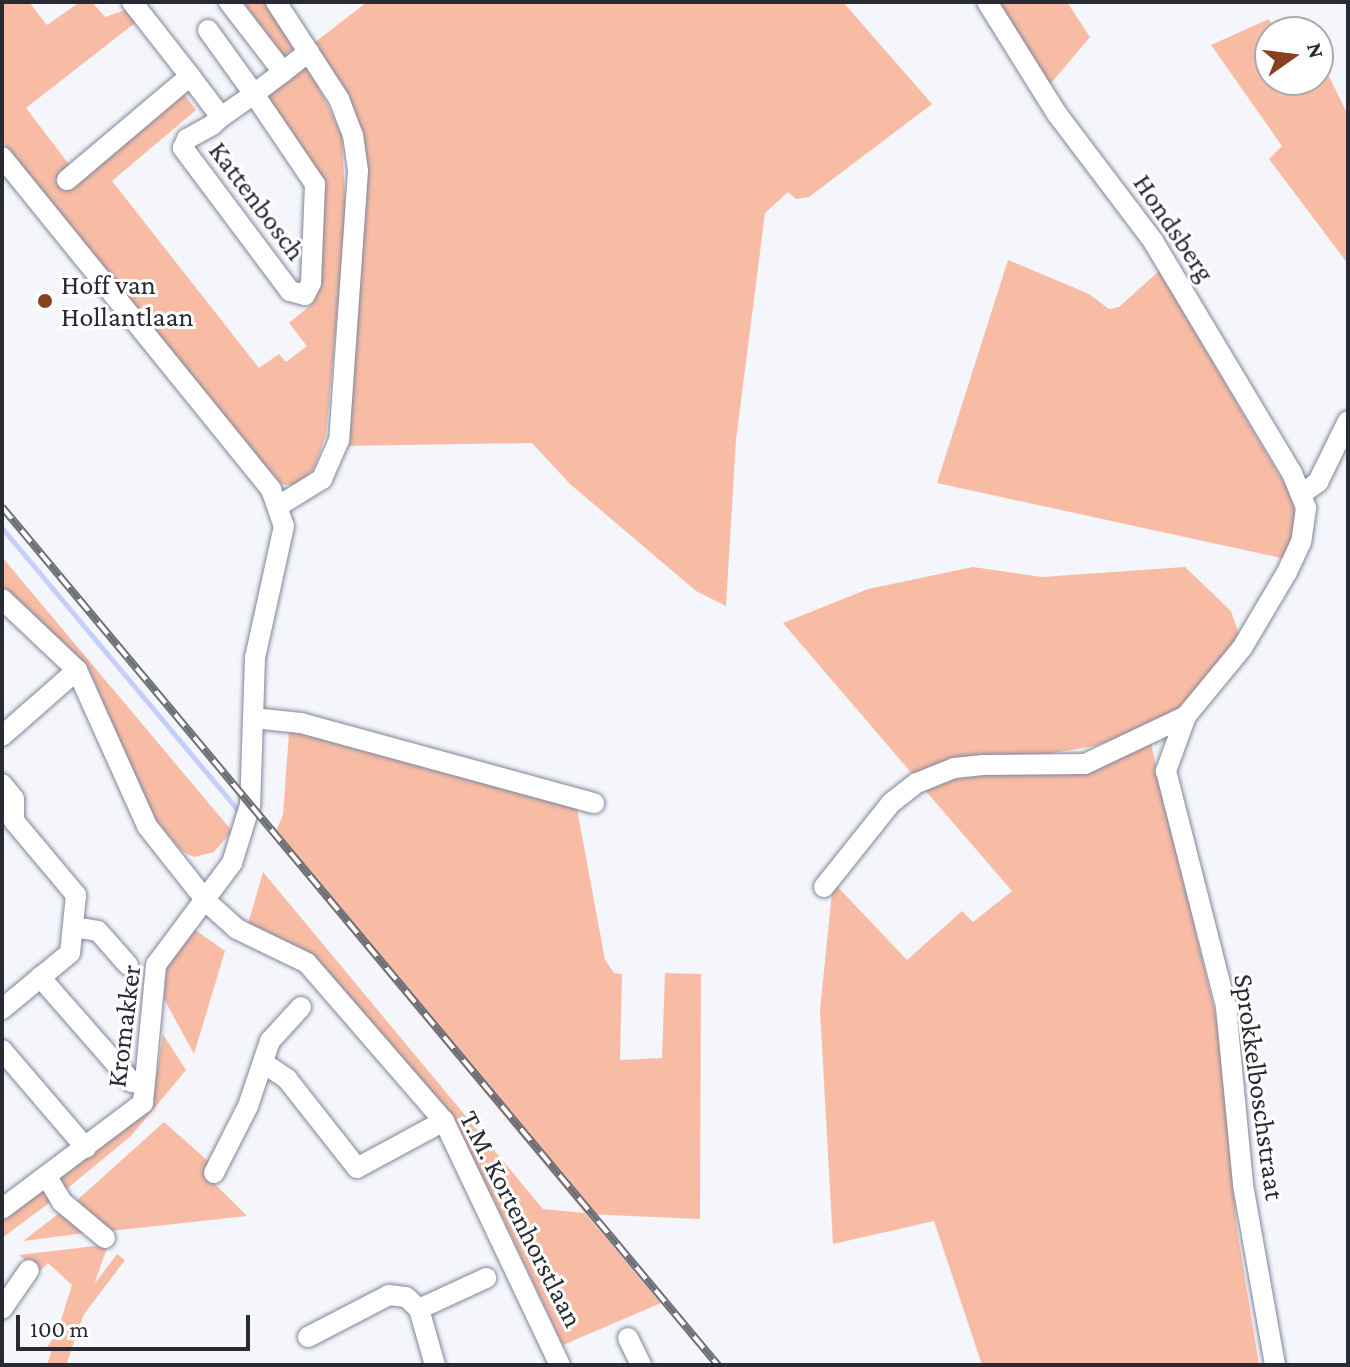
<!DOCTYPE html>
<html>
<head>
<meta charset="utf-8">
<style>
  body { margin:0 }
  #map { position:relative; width:1350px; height:1367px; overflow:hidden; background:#f5f6fb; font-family:"Crimson Pro",serif }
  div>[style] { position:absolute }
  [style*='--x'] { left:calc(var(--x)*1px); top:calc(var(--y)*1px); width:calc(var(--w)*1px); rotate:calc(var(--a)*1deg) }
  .green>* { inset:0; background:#f8bca5; transform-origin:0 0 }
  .stream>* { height:5px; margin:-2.5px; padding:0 2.5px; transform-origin:2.5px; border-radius:2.5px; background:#c4cffd }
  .roads { filter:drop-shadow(0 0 2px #7f859c) drop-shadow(0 0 2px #7f859c) }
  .minor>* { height:20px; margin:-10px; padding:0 10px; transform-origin:10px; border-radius:10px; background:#fff }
  .rail>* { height:8px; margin-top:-4px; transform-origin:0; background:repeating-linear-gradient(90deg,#fff 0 15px,#6e7078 0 30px); box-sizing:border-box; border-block:2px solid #6e7078 }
  .dots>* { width:22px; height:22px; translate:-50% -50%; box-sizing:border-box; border:4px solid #fff; border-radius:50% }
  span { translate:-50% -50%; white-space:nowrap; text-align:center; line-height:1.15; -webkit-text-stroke:6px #fff; paint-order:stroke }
  .street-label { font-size:28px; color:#282a34 }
  .poi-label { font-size:28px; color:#282a34 }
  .left { translate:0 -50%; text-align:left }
  .frame { position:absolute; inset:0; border:4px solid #282a34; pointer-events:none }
  .north { position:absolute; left:1254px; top:16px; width:80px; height:80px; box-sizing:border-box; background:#fff; border:2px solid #a9aaae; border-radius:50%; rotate:76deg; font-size:22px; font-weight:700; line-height:32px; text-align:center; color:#282a34 }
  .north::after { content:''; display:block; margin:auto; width:28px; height:36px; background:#884022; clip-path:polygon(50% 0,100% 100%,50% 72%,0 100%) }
  .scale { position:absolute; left:16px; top:1315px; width:234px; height:36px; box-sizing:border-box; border:4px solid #282a34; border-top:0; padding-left:10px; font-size:24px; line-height:28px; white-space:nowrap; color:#282a34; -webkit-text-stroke:6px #fff; paint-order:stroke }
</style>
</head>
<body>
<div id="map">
  <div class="green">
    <div style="clip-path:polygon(2px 2px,29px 2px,47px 25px,80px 2px,92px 2px,105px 17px,131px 8px,140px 19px,26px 108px,71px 167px,55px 180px,64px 191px,184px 94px,196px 110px,112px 181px,259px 368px,279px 354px,286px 362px,307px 346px,289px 323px,312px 304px,320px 286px,324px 187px,267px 97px,307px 63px,342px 135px,346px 219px,326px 435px,314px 468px,298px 486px,281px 484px,255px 454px,2px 141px)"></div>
    <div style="clip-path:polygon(243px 2px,266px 2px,296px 46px,284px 56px)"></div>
    <div style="clip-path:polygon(367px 2px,843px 2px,932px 104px,809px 197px,796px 199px,788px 192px,765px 213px,736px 440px,726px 606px,696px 591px,570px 484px,532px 443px,341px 446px,353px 325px,348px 97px,314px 43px)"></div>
    <div style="clip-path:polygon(995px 2px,1067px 2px,1090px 37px,1047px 88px)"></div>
    <div style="clip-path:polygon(1269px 19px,1277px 32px,1270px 32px,1270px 80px,1318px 80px,1318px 54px,1348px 115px,1348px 264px,1269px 159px,1282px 146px,1211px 45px)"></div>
    <div style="clip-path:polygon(1008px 260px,1089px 294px,1109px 309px,1119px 307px,1159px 271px,1293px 498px,1297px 529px,1286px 559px,937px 483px)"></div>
    <div style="clip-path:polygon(2px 557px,232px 831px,214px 852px,194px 857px,183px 852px,150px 815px,90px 671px,2px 587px)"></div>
    <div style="clip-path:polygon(973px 567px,1042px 577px,1185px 567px,1231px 611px,1240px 637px,1185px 714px,1095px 746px,914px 776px,783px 623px,868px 589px)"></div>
    <div style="clip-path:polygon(289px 731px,577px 809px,605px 960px,614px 973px,622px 974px,620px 1060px,662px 1058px,665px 973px,701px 974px,700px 1219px,586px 1214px,661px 1303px,563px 1345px,493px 1198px,462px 1145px,323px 968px,248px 924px,263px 872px,543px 1209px,585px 1213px,273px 838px,283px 815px)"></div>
    <div style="clip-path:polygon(1150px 740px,1218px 1025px,1237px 1229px,1259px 1365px,982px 1365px,934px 1221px,833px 1244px,820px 1010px,833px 882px,907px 960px,962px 911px,973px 922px,1012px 891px,924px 789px,942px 781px,1067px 764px)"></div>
    <div style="clip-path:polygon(194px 929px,225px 951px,194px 1054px,164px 999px,167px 963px)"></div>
    <div style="clip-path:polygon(163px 1034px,186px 1070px,131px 1136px,64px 1191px,58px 1180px,152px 1107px)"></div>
    <div style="clip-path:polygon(164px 1122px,208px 1161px,218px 1172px,212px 1181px,247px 1216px,101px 1232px,75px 1202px)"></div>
    <div style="clip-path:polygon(46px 1189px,53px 1200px,2px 1238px,2px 1219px)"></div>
    <div style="clip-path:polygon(62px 1211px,85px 1233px,23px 1241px)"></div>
    <div style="clip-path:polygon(103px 1245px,107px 1248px,66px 1365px,47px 1365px,72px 1285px,48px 1263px,40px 1271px,19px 1255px)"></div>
    <div style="left:117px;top:1254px;width:10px;height:118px;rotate:37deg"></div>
  </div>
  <div class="stream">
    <div style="--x:2;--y:528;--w:371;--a:50.1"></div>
  </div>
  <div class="roads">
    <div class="minor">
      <div style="--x:132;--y:2;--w:94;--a:51.9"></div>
      <div style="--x:229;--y:2;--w:88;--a:52.4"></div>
      <div style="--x:283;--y:72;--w:33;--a:-38"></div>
      <div style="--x:276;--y:2;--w:116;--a:57"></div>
      <div style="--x:339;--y:99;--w:39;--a:69"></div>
      <div style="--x:353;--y:135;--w:36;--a:82"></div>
      <div style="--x:358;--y:171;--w:270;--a:94"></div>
      <div style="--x:339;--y:440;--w:43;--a:113.6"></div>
      <div style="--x:322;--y:479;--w:49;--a:148.2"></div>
      <div style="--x:987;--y:2;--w:132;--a:58"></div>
      <div style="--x:1057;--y:114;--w:159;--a:52.9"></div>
      <div style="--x:1153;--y:241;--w:270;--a:59.1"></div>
      <div style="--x:1292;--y:473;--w:38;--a:68"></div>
      <div style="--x:1306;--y:508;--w:34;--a:98"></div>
      <div style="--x:1301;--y:542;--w:33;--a:115"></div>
      <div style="--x:1287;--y:572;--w:88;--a:120.6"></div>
      <div style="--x:1242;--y:648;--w:88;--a:129.5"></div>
      <div style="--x:1186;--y:716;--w:59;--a:110"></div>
      <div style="--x:1166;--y:771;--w:244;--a:75.7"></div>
      <div style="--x:1226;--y:1007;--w:179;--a:84.5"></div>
      <div style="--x:1243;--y:1185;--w:183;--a:79.9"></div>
      <div style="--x:208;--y:30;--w:79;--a:54.3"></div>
      <div style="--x:254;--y:94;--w:109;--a:55.9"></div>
      <div style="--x:315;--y:184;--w:99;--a:92.3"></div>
      <div style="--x:311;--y:283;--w:13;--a:117"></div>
      <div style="--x:305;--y:295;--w:16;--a:-165"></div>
      <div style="--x:290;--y:291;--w:179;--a:-126.8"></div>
      <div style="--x:183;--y:148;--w:10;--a:-66"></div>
      <div style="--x:187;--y:139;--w:29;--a:-29"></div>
      <div style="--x:212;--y:125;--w:12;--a:-42"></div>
      <div style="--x:221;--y:117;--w:40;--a:-34.9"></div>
      <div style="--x:254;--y:94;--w:36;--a:-37"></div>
      <div style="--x:2;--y:157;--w:427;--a:51"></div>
      <div style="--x:271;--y:489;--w:39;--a:71"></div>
      <div style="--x:284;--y:526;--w:135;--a:102.4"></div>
      <div style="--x:255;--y:658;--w:147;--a:91.9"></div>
      <div style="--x:250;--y:805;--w:61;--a:107.2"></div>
      <div style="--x:232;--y:863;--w:127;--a:126.7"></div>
      <div style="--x:156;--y:965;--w:139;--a:95.4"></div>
      <div style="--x:143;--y:1103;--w:176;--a:143.1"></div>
      <div style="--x:67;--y:180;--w:161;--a:-40.2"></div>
      <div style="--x:190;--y:76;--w:51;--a:52.9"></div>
      <div style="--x:1303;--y:493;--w:19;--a:-36"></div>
      <div style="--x:1318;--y:482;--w:68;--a:-63.8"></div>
      <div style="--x:2;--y:599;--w:103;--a:43.4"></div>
      <div style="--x:77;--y:670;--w:171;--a:65.8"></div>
      <div style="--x:147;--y:826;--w:97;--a:51.7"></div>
      <div style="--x:207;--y:902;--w:40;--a:42"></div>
      <div style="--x:237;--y:929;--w:78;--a:25.9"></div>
      <div style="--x:307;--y:963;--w:209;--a:49.1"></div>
      <div style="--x:444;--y:1121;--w:270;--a:64.6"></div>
      <div style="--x:253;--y:718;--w:48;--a:5.9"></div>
      <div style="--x:301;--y:723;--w:304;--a:15.3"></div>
      <div style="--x:2;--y:736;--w:100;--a:-41.3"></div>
      <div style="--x:2;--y:784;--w:19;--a:51"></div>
      <div style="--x:14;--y:799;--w:22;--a:90"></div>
      <div style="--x:14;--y:821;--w:97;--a:50"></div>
      <div style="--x:76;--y:895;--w:58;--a:95.9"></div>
      <div style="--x:70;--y:953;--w:88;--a:140.5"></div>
      <div style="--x:824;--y:887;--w:107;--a:-51.4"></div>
      <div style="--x:891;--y:803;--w:33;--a:-38"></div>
      <div style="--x:917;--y:783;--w:40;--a:-22"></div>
      <div style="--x:954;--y:768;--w:29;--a:-6"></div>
      <div style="--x:983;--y:765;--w:102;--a:-0.6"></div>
      <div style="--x:1085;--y:764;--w:112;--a:-25.4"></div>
      <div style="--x:73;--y:927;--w:25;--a:9"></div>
      <div style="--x:98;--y:931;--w:45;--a:48.6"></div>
      <div style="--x:40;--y:977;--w:140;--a:48.8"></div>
      <div style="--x:2;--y:1050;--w:129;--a:49.4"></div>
      <div style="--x:265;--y:1064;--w:27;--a:34"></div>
      <div style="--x:287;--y:1079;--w:113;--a:51.8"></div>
      <div style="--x:357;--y:1168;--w:99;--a:-28.4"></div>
      <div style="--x:214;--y:1173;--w:75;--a:-63.1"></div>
      <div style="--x:248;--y:1106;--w:69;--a:-71.3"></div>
      <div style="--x:270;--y:1041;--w:46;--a:-47.6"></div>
      <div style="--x:47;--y:1177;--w:29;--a:59"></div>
      <div style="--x:62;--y:1202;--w:56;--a:39.9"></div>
      <div style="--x:2;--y:1309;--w:47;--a:-55.3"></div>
      <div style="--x:419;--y:1309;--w:74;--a:-24.8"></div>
      <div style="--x:308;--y:1337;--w:91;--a:-27.4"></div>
      <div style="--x:389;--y:1295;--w:17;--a:7"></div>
      <div style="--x:406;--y:1297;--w:18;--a:43"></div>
      <div style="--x:419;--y:1309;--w:58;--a:74.1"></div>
      <div style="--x:628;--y:1338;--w:30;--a:64"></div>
    </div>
  </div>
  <div class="rail">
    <div style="--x:2;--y:507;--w:1118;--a:50.16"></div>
  </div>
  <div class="dots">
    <div style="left:45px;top:301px;background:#884022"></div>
  </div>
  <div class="street-label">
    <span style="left:257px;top:201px;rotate:53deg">Kattenbosch</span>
    <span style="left:1174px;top:228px;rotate:56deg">Hondsberg</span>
    <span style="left:124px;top:1026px;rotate:-83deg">Kromakker</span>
    <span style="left:1259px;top:1087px;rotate:82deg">Sprokkelboschstraat</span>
    <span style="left:521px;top:1219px;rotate:63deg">T.M. Kortenhorstlaan</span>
  </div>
  <div class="poi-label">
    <span class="left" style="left:61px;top:301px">Hoff van<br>Hollantlaan</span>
  </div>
  <div class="frame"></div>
  <div class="north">N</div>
  <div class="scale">100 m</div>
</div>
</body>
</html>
